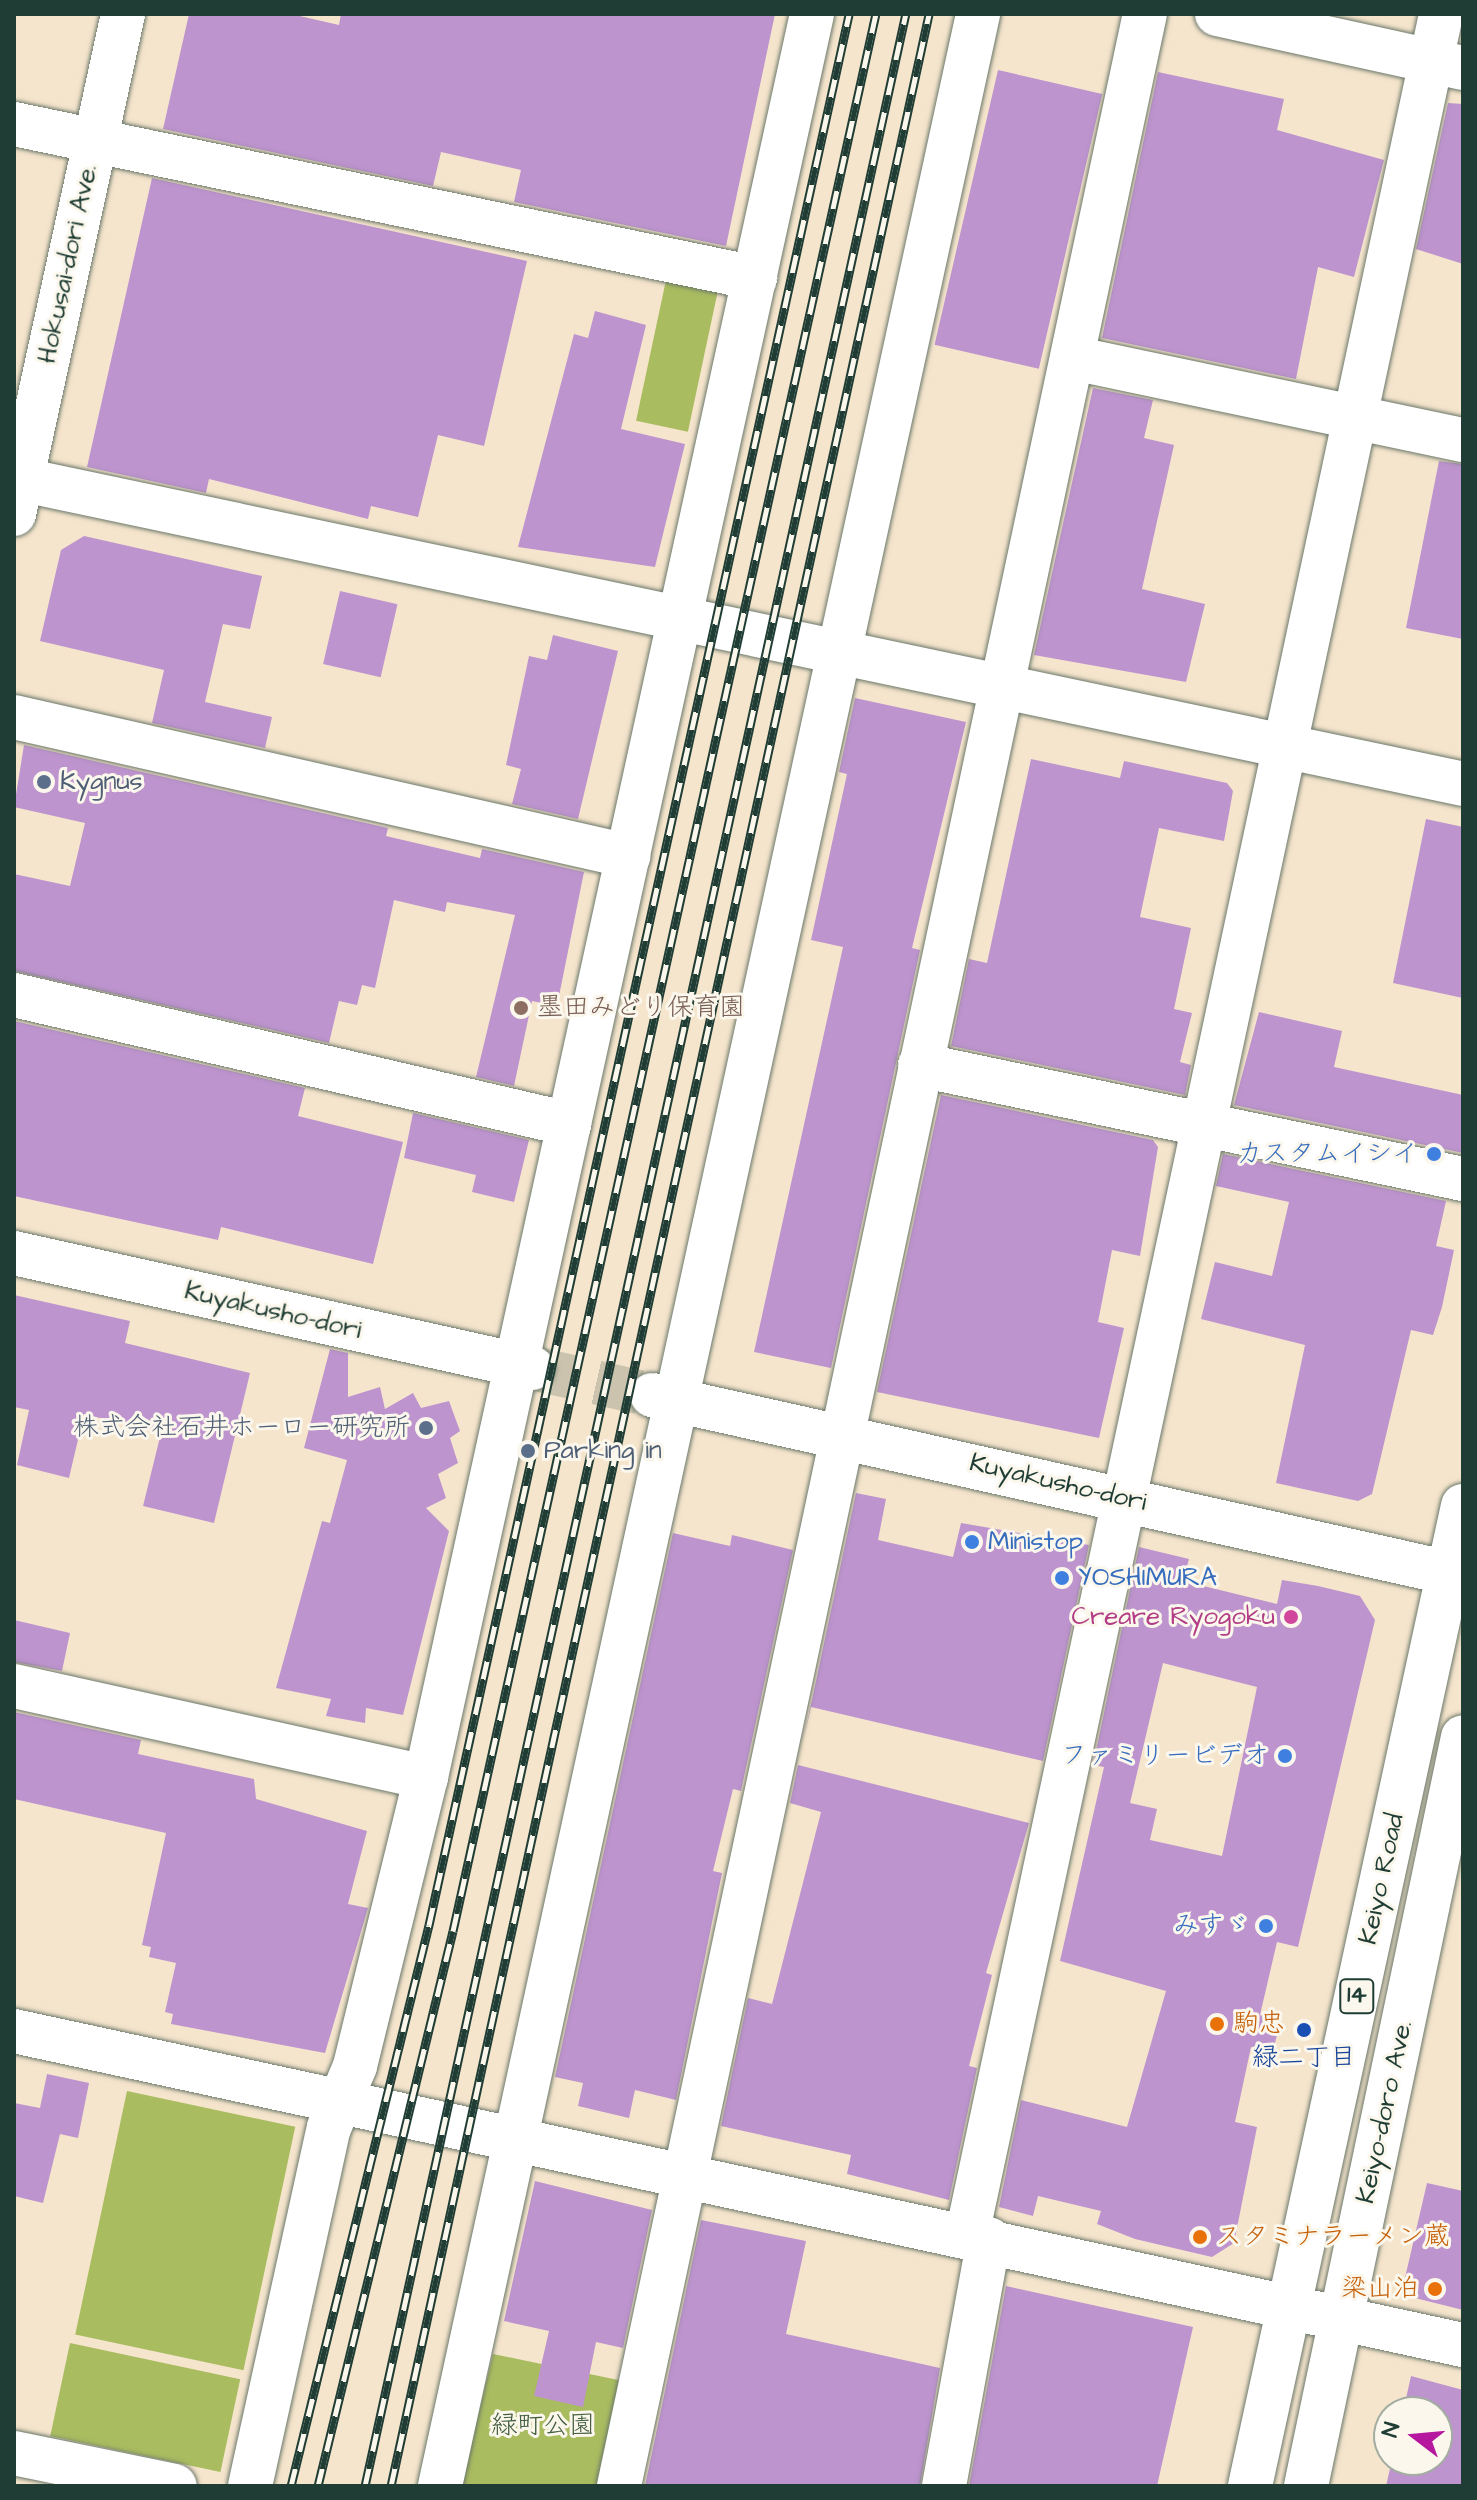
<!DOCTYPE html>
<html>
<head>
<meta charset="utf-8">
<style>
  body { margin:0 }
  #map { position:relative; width:1477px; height:2500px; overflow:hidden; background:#f6e5cd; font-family:"Architects Daughter","Klee One",sans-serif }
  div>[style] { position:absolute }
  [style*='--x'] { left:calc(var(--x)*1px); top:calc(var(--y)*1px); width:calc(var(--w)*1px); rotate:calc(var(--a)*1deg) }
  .green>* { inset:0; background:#aabc60; transform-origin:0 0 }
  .building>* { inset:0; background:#bd94ce; transform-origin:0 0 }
  .minor-tunnel>* { height:44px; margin-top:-22px; transform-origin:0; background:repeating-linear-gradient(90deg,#cbc3ae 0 44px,transparent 0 66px) }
  .roads { filter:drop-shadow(0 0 2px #6a786a) drop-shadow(0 0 2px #6a786a) }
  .minor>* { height:44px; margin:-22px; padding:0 22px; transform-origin:22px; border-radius:22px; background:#fff }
  .tertiary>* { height:44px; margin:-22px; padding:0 22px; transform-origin:22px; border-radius:22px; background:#fff }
  .primary>* { height:44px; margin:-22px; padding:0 22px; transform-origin:22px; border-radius:22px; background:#fff }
  .trunk>* { height:44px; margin:-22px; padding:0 22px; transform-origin:22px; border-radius:22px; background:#fff }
  .rail>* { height:9px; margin-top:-4.5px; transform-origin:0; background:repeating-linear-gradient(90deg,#fbf7ec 0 18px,#1f3d34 0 36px); box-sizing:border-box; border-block:2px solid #1f3d34 }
  .dots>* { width:22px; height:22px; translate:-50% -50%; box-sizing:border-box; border:4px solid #fbf7ec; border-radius:50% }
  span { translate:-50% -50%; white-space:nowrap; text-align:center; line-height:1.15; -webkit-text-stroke:6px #fbf7ec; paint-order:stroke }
  .shield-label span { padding:2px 6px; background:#fbf7ec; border:2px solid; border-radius:6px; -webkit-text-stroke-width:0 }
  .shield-label { font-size:24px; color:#1f3d34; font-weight:700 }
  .street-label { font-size:26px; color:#1f3d34 }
  .service-label { font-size:26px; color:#4e5e75 }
  .left { translate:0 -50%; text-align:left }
  .right { translate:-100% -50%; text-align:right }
  .education-label { font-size:26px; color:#785e54 }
  .shop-label { font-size:26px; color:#366cbe }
  .hotel-label { font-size:26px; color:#b23c85 }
  .food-label { font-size:26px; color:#c56008 }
  .transit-label { font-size:26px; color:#164399 }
  .park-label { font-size:26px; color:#425d3f }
  .frame { position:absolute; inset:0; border:16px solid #1f3d34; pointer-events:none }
  .north { position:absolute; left:1373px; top:2396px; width:80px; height:80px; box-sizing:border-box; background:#fbf7ec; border:2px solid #a3ada2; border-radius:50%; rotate:286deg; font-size:22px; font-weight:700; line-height:32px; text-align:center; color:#1f3d34 }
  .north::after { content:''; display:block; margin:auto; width:28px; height:36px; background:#b5179e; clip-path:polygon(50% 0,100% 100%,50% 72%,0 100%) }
</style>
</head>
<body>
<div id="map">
  <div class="green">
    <div style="left:666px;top:280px;width:53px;height:144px;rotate:12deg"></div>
    <div style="left:127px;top:2091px;width:172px;height:249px;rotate:12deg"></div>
    <div style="left:70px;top:2343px;width:174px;height:95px;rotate:12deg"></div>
    <div style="clip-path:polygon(493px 2354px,623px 2381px,600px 2486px,461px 2486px)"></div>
  </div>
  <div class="building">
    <div style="clip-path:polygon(189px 14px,291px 14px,339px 25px,341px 14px,775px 14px,726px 246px,514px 202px,521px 170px,441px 152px,433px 186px,163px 129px)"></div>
    <div style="left:998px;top:70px;width:107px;height:282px;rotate:13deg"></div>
    <div style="clip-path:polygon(1158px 72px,1284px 99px,1277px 130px,1384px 160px,1354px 277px,1318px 267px,1296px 379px,1102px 338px)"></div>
    <div style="clip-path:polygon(1448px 103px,1463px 104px,1463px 264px,1416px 249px)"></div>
    <div style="clip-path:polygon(152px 178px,527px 261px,484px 446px,438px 435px,418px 517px,371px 506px,368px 519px,209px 479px,206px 493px,87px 467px)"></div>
    <div style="clip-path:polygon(595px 311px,646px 325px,621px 429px,685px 444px,655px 567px,518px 547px,574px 334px,588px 338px)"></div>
    <div style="clip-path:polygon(1093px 388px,1153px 400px,1144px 438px,1174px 445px,1142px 589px,1205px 604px,1186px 682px,1034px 655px)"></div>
    <div style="clip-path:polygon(1439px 461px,1463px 464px,1463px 639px,1406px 628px)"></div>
    <div style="clip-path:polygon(84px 536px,262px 576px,250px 629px,223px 624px,205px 702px,272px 717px,265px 748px,152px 723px,164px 670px,40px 641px,61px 550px)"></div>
    <div style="left:340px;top:591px;width:59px;height:75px;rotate:13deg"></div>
    <div style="clip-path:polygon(553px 635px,618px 651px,578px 819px,512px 804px,521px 769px,506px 765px,529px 656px,547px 660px)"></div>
    <div style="clip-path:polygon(855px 698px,966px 722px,912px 948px,920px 950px,831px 1368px,754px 1352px,843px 947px,811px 940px,847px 774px,839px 772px)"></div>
    <div style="clip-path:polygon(24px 745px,388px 828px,386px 836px,480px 858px,482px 849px,584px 872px,557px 1006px,532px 1001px,514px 1086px,476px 1077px,515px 915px,447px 902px,445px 912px,394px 900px,375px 988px,362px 985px,357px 1005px,339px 1001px,329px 1043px,14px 971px,14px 874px,70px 886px,85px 823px,14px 807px)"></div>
    <div style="clip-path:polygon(1031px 759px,1120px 778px,1124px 761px,1227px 783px,1233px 791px,1224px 841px,1159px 828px,1140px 917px,1191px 928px,1174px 1009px,1192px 1013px,1180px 1062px,1191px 1065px,1185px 1095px,951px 1046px,969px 959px,987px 963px)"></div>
    <div style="clip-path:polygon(1426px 819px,1463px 827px,1463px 998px,1393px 983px)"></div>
    <div style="clip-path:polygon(1259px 1012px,1342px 1031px,1334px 1067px,1463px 1095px,1463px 1153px,1234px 1105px)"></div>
    <div style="clip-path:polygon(14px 1021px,305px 1088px,298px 1116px,403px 1142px,373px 1264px,221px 1227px,218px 1240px,14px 1196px)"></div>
    <div style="clip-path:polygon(941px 1095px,1153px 1140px,1158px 1147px,1140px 1256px,1112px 1250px,1098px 1322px,1124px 1328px,1099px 1438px,877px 1392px)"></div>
    <div style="clip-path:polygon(413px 1113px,529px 1140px,514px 1202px,472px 1192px,476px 1175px,404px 1158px)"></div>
    <div style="clip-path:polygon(1223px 1154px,1446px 1201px,1436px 1246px,1454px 1250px,1442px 1307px,1433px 1335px,1411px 1330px,1372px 1494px,1358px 1501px,1276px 1483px,1305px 1345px,1201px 1319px,1215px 1262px,1272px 1276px,1289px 1202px,1216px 1186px)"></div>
    <div style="clip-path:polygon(14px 1295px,130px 1321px,125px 1343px,250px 1373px,214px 1523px,143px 1506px,161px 1433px,84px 1414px,69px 1478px,17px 1465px,29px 1410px,14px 1407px)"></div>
    <div style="clip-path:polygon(330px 1349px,348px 1353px,348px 1397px,380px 1387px,385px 1409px,413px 1393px,421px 1408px,449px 1401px,460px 1431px,450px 1438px,458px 1463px,438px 1474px,446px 1498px,426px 1508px,449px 1531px,403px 1715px,366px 1708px,365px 1723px,326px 1716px,331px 1699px,276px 1688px,322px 1521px,330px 1523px,347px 1460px,304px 1448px)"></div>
    <div style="clip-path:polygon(856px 1493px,886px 1499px,878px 1540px,953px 1557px,961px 1523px,1089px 1545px,1043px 1761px,811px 1707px,803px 1742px)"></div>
    <div style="clip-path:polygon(673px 1533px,730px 1546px,732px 1535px,793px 1550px,741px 1791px,733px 1789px,713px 1871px,722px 1873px,676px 2100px,635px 2090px,629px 2118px,578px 2106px,583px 2083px,555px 2077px)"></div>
    <div style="clip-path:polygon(evenodd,1139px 1547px,1189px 1559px,1183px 1581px,1277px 1604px,1282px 1580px,1318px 1586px,1360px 1596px,1375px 1620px,1298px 1947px,1277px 1942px,1260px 2015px,1281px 2019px,1273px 2051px,1251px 2047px,1235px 2122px,1257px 2127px,1234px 2243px,1212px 2257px,1135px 2239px,1097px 2224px,1101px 2211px,1038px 2196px,1033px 2216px,999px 2207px,1021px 2100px,1127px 2127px,1166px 1991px,1060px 1961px,1104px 1767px,1093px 1765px,1139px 1547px,1163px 1663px,1257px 1687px,1222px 1856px,1150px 1840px,1157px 1809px,1130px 1803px,1163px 1663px)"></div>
    <div style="clip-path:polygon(14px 1620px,70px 1633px,62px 1671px,14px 1662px)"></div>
    <div style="clip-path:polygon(14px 1712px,141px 1740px,138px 1754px,254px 1779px,256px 1799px,367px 1831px,348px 1904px,368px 1908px,325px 2053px,171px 2024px,173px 2014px,165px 2012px,176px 1963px,149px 1957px,151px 1947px,142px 1945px,166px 1833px,14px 1799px)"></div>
    <div style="clip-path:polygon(798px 1765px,1029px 1823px,986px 1973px,992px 1975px,969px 2066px,977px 2068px,949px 2200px,847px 2174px,851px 2155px,721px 2126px,748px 1998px,772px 2004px,821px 1812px,790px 1803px)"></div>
    <div style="clip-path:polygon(47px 2074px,89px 2083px,78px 2138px,60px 2134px,43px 2203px,14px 2196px,14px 2103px,40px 2108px)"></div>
    <div style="clip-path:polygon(535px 2181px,652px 2210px,623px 2348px,596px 2342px,583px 2407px,534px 2396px,549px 2331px,504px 2321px)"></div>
    <div style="clip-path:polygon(1427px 2183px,1463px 2191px,1463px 2310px,1415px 2298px,1404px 2282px)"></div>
    <div style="clip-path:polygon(701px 2220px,806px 2241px,786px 2334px,940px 2368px,920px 2486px,645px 2486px)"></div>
    <div style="clip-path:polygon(1006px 2286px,1193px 2327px,1157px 2486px,969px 2486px)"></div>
    <div style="clip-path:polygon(1411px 2376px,1463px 2390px,1463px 2486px,1386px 2486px,1392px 2460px,1437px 2460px,1437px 2412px,1403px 2412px)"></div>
  </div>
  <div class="minor-tunnel">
    <div style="--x:532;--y:1368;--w:123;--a:12.7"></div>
  </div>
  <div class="roads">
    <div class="minor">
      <div style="--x:14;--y:124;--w:757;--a:11.74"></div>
      <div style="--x:1073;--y:358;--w:399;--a:11.9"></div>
      <div style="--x:14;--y:478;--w:1481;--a:11.92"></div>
      <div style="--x:14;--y:717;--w:630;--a:12.76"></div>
      <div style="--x:14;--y:995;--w:570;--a:13.09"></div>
      <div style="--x:920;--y:1065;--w:555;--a:11.86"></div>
      <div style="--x:14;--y:1253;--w:531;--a:12.52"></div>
      <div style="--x:652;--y:1395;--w:831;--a:12.58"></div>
      <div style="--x:14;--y:1686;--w:422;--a:12.5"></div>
      <div style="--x:14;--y:2031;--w:1483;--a:12.23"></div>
      <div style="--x:967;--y:2235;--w:2271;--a:-77.95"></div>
      <div style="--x:14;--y:2453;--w:164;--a:11.6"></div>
      <div style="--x:250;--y:2486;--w:367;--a:-77.6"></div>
      <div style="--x:329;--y:2128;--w:67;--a:-67.2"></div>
      <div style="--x:355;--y:2066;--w:298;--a:-76.2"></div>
      <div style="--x:426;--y:1777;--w:1805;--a:-77.65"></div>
      <div style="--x:440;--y:2486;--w:2530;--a:-77.72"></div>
      <div style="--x:619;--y:2486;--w:2527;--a:-77.99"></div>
      <div style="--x:944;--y:2486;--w:251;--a:-79.7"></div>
    </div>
    <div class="tertiary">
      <div style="--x:14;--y:514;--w:512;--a:-77.7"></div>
    </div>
    <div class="primary">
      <div style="--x:1217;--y:14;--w:252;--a:12.4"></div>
    </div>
    <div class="trunk">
      <div style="--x:1250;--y:2486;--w:1003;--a:-77.74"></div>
      <div style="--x:1306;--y:2486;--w:765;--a:-78.16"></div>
    </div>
  </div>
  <div class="rail">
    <div style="--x:291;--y:2486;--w:578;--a:-76.18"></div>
    <div style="--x:429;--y:1925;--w:1957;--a:-77.6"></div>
    <div style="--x:318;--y:2486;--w:571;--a:-76.33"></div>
    <div style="--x:453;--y:1931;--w:1963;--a:-77.56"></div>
    <div style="--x:365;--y:2486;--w:2531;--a:-77.66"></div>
    <div style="--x:391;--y:2486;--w:2530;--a:-77.72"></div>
  </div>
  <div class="dots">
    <div style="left:44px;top:782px;background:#5c6f8a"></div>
    <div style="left:521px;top:1008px;background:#8d6e63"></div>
    <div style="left:1434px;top:1154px;background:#3f7fe0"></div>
    <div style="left:426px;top:1428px;background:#5c6f8a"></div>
    <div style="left:528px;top:1451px;background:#5c6f8a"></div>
    <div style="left:972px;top:1542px;background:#3f7fe0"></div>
    <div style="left:1062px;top:1578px;background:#3f7fe0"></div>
    <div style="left:1291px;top:1617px;background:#d1479c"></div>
    <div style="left:1285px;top:1756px;background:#3f7fe0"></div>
    <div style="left:1266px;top:1926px;background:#3f7fe0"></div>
    <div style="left:1217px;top:2024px;background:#e8710a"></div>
    <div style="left:1304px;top:2030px;background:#1a4fb4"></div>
    <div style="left:1200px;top:2237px;background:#e8710a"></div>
    <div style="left:1435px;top:2289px;background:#e8710a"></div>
  </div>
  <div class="shield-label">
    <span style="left:1357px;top:1996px">14</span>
  </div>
  <div class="street-label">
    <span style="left:68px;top:264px;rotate:-78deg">Hokusai-dori Ave.</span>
    <span style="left:273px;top:1311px;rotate:13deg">Kuyakusho-dori</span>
    <span style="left:1058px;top:1483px;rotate:13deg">Kuyakusho-dori</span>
    <span style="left:1382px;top:1879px;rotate:-78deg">Keiyo Road</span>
    <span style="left:1385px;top:2112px;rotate:-78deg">Keiyo-doro Ave.</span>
  </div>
  <div class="service-label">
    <span class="left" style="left:60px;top:782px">Kygnus</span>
    <span class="right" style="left:410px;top:1428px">株式会社石井ホーロー研究所</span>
    <span class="left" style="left:544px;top:1451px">Parking in</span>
  </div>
  <div class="education-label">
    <span class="left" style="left:537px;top:1008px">墨田みどり保育園</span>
  </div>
  <div class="shop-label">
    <span class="right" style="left:1418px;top:1154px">カスタムイシイ</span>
    <span class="left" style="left:988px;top:1542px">Ministop</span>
    <span class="left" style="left:1078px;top:1578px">YOSHIMURA</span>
    <span class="right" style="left:1269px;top:1756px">ファミリービデオ</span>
    <span class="right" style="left:1250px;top:1926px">みすゞ</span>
  </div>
  <div class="hotel-label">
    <span class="right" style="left:1275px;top:1617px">Creare Ryogoku</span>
  </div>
  <div class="food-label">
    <span class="left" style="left:1233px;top:2024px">駒忠</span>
    <span class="left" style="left:1216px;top:2237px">スタミナラーメン蔵</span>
    <span class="right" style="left:1419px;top:2289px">梁山泊</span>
  </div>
  <div class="transit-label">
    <span style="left:1304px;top:2058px">緑二丁目</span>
  </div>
  <div class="park-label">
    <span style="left:543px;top:2426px">緑町公園</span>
  </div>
  <div class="frame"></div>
  <div class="north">N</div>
</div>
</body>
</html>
